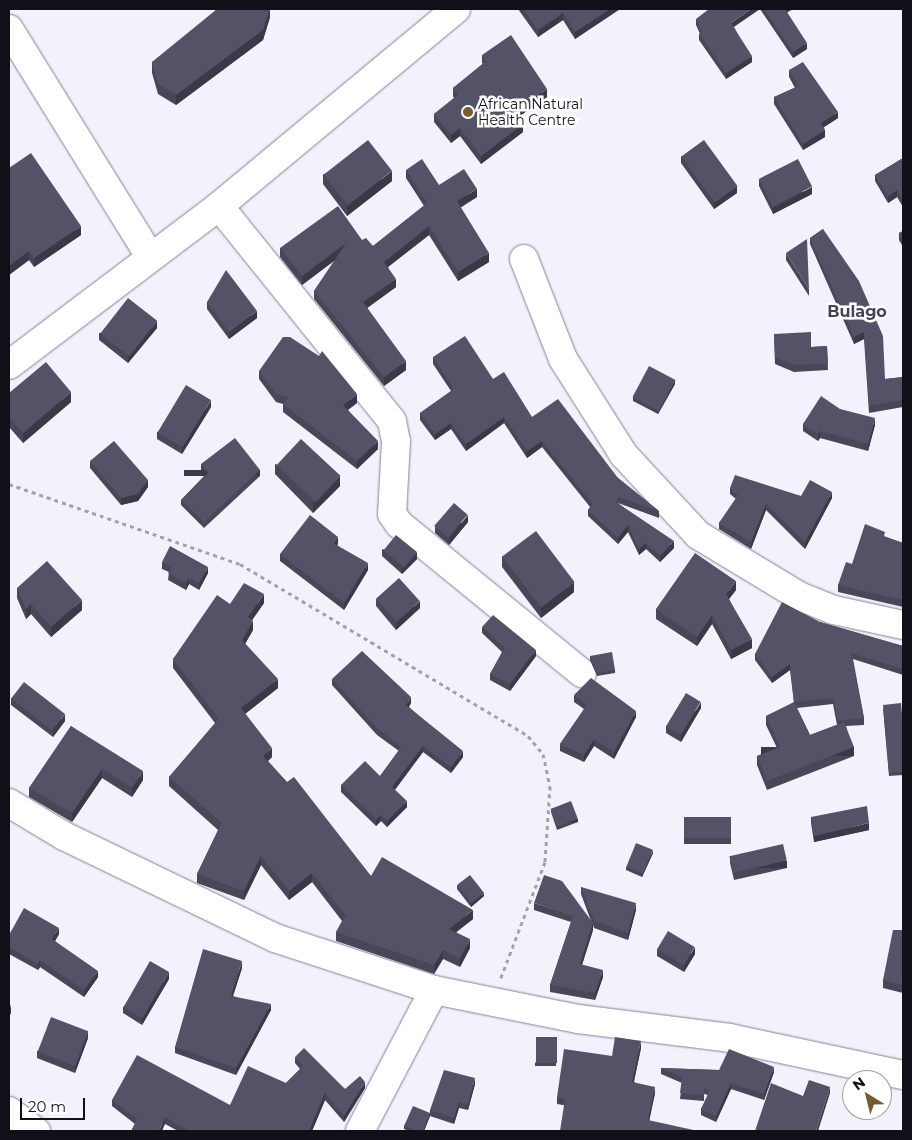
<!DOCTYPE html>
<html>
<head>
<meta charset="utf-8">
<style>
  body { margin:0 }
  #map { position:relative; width:912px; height:1140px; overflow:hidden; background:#f3f2fc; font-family:Montserrat,sans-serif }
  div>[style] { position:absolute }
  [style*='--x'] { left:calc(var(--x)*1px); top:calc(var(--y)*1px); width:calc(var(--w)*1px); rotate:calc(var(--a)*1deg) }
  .path>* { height:3px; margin-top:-1.5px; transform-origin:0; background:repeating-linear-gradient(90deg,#a3a2ac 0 4px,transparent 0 8px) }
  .roads { filter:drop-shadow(0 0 1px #838197) drop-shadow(0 0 1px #838197) }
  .minor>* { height:28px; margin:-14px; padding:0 14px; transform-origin:14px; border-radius:14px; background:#fff }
  .wall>* { inset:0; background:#484758; transform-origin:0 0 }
  .shaded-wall>* { inset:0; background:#3b3947; transform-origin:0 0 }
  .building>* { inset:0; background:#545266; transform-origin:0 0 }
  .dots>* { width:14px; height:14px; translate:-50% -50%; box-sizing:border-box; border:2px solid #fff; border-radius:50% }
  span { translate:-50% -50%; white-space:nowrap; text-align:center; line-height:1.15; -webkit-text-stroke:5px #fff; paint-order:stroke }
  .poi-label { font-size:14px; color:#111018 }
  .left { translate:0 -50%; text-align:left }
  .quarter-label { font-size:16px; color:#464357; font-weight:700 }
  .frame { position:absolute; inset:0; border:10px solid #111018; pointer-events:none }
  .north { position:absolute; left:842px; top:1070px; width:50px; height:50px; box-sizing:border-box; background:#fff; border:1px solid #a09fa3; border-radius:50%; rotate:324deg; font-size:14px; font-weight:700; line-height:20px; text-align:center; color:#111018 }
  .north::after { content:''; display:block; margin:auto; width:18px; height:22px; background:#755b2d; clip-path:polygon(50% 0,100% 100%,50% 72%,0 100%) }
  .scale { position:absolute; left:20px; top:1098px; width:65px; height:22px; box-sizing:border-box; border:2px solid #111018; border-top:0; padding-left:6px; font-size:15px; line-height:18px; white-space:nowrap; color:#111018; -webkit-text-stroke:4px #fff; paint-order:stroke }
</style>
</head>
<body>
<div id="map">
  <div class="path">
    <div style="--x:9;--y:484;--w:244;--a:19.1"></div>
    <div style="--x:240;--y:564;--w:335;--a:30.8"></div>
    <div style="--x:528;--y:736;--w:23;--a:50"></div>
    <div style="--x:543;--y:754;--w:33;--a:78"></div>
    <div style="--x:550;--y:786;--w:76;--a:93.8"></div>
    <div style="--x:545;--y:862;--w:126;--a:110.9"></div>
  </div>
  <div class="roads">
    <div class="minor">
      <div style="--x:9;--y:29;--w:266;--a:58.2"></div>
      <div style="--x:219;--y:206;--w:276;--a:51.2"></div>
      <div style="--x:392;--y:421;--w:20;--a:79"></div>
      <div style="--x:396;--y:441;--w:73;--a:93.1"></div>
      <div style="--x:392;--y:514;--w:12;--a:55"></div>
      <div style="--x:399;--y:524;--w:236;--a:39.2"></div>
      <div style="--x:524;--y:259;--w:107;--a:68.7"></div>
      <div style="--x:563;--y:359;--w:114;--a:57.6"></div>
      <div style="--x:624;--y:455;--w:109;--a:47.2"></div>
      <div style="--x:698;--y:535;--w:118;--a:31.1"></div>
      <div style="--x:799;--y:596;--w:38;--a:22"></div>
      <div style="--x:834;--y:610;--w:71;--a:12.3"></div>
      <div style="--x:9;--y:365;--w:263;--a:-37.1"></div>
      <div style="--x:219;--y:206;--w:308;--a:-39.7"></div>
      <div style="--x:9;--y:803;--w:64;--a:31"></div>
      <div style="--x:64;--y:836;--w:234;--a:25.8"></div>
      <div style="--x:275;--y:938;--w:167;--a:18.1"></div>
      <div style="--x:434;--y:990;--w:147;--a:11.4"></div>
      <div style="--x:578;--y:1019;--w:153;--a:7.1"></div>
      <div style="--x:730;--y:1038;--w:177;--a:12.1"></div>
      <div style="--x:9;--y:1111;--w:34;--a:37"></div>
      <div style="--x:360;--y:1131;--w:159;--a:-62.3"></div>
    </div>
  </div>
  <div class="wall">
    <div style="clip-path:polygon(270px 9px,270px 17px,263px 40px,176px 105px,158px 94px,152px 73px,152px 62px)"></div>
    <div style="clip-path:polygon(518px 9px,620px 9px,575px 39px,563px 20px,538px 37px)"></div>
    <div style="clip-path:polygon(760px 9px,793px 9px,787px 12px,807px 49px,793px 58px)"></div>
    <div style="clip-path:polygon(696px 19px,734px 27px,752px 62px,726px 79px,699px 40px,699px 34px,700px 34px,696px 25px)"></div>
    <div style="clip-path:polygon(482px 55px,547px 97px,518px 117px,523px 132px,481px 164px,460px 136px,451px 143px,434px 122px,434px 114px,454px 98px,453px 96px,453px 88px,483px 64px,482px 63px)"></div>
    <div style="clip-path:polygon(789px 70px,838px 118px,824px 127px,825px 137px,803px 150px,774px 104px,774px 97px,795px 88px,789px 77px)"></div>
    <div style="clip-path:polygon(681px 156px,737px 193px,714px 209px,681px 163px)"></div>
    <div style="clip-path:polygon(903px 158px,903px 207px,897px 197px,888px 203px,875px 181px,875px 175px)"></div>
    <div style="clip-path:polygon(9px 168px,81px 235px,34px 267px,29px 260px,9px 275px)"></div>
    <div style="clip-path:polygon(406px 170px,439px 185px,477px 197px,460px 207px,489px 262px,458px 281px,429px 235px,388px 267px,396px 287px,367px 308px,406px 370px,384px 386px,314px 299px,314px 291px,335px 260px,302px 285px,280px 257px,280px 248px,362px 240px,373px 246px,424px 206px,406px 178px)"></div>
    <div style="clip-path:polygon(323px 174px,392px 181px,347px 216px,323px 184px)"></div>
    <div style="clip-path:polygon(759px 180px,812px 194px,773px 214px,759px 186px)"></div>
    <div style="clip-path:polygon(823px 229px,885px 379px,903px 377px,903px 407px,869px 413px,864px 339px,854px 344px,810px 244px,810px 238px)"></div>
    <div style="clip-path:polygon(903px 231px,903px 247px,899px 240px,899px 233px)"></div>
    <div style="clip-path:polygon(786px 253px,809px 289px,809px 296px,786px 260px)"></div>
    <div style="clip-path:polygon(207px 302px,257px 318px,229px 339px,207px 309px)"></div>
    <div style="clip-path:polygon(157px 328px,128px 363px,99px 340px,99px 333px)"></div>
    <div style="clip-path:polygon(774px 334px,811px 347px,827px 346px,828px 370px,794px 372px,775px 364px)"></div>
    <div style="clip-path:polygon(433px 357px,493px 379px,532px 417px,618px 478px,659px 511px,659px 518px,618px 503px,674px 548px,660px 562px,646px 549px,639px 555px,628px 532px,618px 544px,588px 516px,588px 510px,590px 507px,542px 447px,527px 458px,504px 423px,466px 451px,451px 429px,435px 440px,420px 420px,420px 413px,451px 391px,433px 364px)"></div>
    <div style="clip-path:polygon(259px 371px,357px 403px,348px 410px,378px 449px,357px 469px,283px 412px,283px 404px,276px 402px,259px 379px)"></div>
    <div style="clip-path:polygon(675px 384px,658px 414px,633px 401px,633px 397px)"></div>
    <div style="clip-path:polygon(9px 393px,71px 402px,23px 443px,9px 427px)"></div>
    <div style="clip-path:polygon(211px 407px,182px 454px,157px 439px,157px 432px)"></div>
    <div style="clip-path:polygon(840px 409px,875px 425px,868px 451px,820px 438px,818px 441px,803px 431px,803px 424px)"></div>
    <div style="clip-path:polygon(90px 461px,148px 487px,138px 501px,121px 505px,90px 468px)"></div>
    <div style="clip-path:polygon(201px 464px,260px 476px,204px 528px,181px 505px,181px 500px,205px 475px,201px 470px)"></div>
    <div style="clip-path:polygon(275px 464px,340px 486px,313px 513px,275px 474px)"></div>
    <div style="clip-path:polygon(730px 488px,801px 496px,832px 498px,805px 549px,766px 510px,751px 549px,719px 529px,719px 523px,736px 499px,730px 494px)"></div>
    <div style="clip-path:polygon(468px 522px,449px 545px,435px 533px,435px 526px)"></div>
    <div style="clip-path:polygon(885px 537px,903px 543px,903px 607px,838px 592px,838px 585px,852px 564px)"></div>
    <div style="clip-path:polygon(338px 544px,337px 545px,368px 570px,344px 610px,280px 561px,280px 554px)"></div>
    <div style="clip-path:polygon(382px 549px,417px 559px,402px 574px,382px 556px)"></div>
    <div style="clip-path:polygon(502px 556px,574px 592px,541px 618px,502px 567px)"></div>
    <div style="clip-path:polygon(162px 562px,208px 573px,199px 590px,189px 584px,186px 590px,168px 580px,169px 572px,162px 569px)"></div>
    <div style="clip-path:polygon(17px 588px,82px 610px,51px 637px,31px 614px,26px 619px,17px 598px)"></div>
    <div style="clip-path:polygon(736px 590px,729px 599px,752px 648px,731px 659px,712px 624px,697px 646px,656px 619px,656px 609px)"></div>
    <div style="clip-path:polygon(376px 599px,420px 608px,396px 630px,376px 606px)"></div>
    <div style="clip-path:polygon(264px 603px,252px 620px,253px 630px,245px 644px,278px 688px,245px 714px,272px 757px,268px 761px,371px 876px,473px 919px,456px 932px,470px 948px,460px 967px,443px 959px,434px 974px,336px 941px,336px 932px,342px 921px,312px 882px,289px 900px,261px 865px,244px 900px,197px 883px,197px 874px,218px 830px,169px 786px,169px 777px,215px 723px,173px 668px,173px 659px,230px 604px)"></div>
    <div style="clip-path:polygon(evenodd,820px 622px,903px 646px,903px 675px,853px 659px,864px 718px,864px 725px,846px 726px,854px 756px,767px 790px,757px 765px,757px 756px,777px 748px,766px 725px,766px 716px,794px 703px,790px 670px,772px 683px,755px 660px,755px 654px,820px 622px,833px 704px,837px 725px,810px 735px,797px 708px,833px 704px)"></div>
    <div style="clip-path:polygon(482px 627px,536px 656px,510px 691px,490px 680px,490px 674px,502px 652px,482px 633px)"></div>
    <div style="clip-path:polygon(590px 656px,615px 670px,615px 673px,597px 676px,590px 660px)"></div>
    <div style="clip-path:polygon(332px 679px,411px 703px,409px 707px,463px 757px,451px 773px,423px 752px,395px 790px,407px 807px,387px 827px,381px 821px,376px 826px,341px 792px,341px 785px,380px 776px,399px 751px,377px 735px,332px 685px)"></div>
    <div style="clip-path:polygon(574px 695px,636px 717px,614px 759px,594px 746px,584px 762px,560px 751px,560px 744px,584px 709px,574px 702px)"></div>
    <div style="clip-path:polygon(11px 698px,65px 721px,53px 737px,11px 705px)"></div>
    <div style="clip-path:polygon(701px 708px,681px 742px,666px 733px,666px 726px)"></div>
    <div style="clip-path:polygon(883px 708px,903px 726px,903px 775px,889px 776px)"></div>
    <div style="clip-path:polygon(71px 726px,143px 780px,132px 797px,102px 778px,72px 822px,29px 797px,29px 788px)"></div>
    <div style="clip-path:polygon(551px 809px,578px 822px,557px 830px,551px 812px)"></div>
    <div style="left:731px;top:817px;width:27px;height:47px;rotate:90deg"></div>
    <div style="clip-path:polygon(811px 817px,869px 830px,814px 842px,811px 823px)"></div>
    <div style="clip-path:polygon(653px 853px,642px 877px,626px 870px,626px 867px)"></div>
    <div style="clip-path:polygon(730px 857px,787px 868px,734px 880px,730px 863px)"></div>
    <div style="clip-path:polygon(457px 885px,484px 896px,471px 907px,457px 889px)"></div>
    <div style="clip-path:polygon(581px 887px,636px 910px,628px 940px,594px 928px,593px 925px,593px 930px,582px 965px,603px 977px,595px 1000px,550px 992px,550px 985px,571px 922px,534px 910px,534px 903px,591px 921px,581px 894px)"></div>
    <div style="clip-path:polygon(903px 930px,903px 993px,883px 988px,883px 980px)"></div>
    <div style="clip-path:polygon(59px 934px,55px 941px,98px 977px,84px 997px,40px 967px,38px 970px,9px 954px,9px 935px)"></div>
    <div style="clip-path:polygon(657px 949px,695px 954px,684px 972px,657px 956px)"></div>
    <div style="clip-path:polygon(242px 968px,233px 996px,271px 1010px,236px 1075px,175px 1053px,175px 1047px)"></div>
    <div style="clip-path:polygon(169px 979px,142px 1025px,123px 1013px,123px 1007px)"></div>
    <div style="clip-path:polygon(557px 1037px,556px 1066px,535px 1066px,535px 1063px)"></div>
    <div style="clip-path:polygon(88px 1038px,75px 1073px,37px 1058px,37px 1051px)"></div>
    <div style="clip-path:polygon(641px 1048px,634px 1082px,655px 1093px,649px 1120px,557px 1104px,557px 1097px,612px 1056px)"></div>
    <div style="clip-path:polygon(295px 1057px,345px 1089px,365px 1088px,344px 1122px,325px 1100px,312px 1131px,178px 1131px,165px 1124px,135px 1124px,112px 1106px,112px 1100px,230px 1105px,286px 1083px,300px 1069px,295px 1063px)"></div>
    <div style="clip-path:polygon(661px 1068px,774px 1072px,764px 1100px,731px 1089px,716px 1122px,701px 1115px,701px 1109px,708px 1095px,704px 1094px,704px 1101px,680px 1099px,682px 1083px,661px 1074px)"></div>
    <div style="clip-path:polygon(475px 1084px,468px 1110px,459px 1108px,454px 1124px,430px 1116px,424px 1131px,409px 1131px,404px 1129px,404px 1126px,430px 1113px,430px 1110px)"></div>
  </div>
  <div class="shaded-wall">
    <div style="clip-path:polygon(270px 9px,270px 17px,263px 40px,176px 105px,176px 95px)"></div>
    <div style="clip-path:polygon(610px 9px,620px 9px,575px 39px,575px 32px)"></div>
    <div style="clip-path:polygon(751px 9px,760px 9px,731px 29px,731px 23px)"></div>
    <div style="clip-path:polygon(784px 9px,793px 9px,784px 14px)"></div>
    <div style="clip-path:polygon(563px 13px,563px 20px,538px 37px,538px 30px)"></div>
    <div style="clip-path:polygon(807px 43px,807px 49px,793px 58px,793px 52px)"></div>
    <div style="clip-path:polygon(752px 56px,752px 62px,726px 79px,726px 73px)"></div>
    <div style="clip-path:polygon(547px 89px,547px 97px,514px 120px,514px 112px)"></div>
    <div style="clip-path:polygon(838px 112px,838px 118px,821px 129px,821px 123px)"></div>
    <div style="clip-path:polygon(523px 124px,523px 132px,481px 164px,481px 156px)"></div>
    <div style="clip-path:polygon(460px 128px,460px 136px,451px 143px,451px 135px)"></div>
    <div style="clip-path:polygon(825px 130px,825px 137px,803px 150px,803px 144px)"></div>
    <div style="clip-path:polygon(392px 171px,392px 181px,347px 216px,347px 206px)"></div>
    <div style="clip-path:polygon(737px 186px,737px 193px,714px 209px,714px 202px)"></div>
    <div style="clip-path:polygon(812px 187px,812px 194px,773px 214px,773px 208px)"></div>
    <div style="clip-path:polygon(477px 189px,477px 197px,457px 210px,457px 201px)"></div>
    <div style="clip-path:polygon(897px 190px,897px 197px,888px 203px,888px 196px)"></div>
    <div style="clip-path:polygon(81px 226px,81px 235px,34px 267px,34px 258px)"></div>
    <div style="clip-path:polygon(429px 226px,429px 235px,384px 270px,384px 262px)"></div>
    <div style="clip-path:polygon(346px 243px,346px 252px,302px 285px,302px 276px)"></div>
    <div style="clip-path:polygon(29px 251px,29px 260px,9px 275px,9px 266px)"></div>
    <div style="clip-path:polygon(489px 253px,489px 262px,458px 281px,458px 272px)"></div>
    <div style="clip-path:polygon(396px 279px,396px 287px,363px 311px,363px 302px)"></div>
    <div style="clip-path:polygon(257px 311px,257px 318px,229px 339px,229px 332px)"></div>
    <div style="clip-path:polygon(157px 321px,157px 328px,128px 363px,128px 356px)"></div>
    <div style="clip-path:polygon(864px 332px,864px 339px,854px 344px,854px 337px)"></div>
    <div style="clip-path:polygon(406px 361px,406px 370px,384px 386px,384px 377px)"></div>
    <div style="clip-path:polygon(675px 380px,675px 384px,658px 414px,658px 411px)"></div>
    <div style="clip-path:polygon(71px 392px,71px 402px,23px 443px,23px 433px)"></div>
    <div style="clip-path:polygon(357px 394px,357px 403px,343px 413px,343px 405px)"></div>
    <div style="clip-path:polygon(211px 400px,211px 407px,182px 454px,182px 448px)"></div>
    <div style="clip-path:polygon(504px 417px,504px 423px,466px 451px,466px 444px)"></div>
    <div style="clip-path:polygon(875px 418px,875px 425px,868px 451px,868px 444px)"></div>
    <div style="clip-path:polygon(451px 423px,451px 429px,435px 440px,435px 434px)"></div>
    <div style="clip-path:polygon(820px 431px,820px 438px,818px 441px,818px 434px)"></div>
    <div style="clip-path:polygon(378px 441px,378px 449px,357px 469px,357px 461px)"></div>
    <div style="clip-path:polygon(542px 441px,542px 447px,527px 458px,527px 451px)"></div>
    <div style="left:260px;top:470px;width:6px;height:76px;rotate:90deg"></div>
    <div style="clip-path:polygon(340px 476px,340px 486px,313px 513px,313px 503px)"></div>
    <div style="clip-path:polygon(148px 480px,148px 487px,138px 501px,121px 505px,121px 498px)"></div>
    <div style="clip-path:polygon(832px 492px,832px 498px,805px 549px,805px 542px)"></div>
    <div style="clip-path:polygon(766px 504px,766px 510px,751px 549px,751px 542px)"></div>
    <div style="clip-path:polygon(468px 515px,468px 522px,449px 545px,449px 538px)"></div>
    <div style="clip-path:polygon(628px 525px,628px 532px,618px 544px,618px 538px)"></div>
    <div style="clip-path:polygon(338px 537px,338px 544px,333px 550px,333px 543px)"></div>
    <div style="clip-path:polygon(674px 541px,674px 548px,660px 562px,660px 556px)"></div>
    <div style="clip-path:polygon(646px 543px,646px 549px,639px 555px,639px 549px)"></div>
    <div style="clip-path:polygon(417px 552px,417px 559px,402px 574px,402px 568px)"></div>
    <div style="clip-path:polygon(368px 563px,368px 570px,344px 610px,344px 603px)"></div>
    <div style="clip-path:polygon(208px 567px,208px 573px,199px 590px,199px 583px)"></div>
    <div style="clip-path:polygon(189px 578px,189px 584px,186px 590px,186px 583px)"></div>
    <div style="clip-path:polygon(736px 581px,736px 590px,726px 603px,726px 594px)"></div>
    <div style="clip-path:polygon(574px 582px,574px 592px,541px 618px,541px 608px)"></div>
    <div style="clip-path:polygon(264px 594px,264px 603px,248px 626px,248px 617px)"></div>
    <div style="clip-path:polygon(82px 600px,82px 610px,51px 637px,51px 627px)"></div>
    <div style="clip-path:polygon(420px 601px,420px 608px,396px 630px,396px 623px)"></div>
    <div style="clip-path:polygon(31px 604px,31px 614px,26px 619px,26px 609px)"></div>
    <div style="clip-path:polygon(712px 615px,712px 624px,697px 646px,697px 637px)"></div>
    <div style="clip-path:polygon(253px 621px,253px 630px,242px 649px,242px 640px)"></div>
    <div style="clip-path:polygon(752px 639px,752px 648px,731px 659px,731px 650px)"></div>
    <div style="clip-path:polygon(536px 650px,536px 656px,510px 691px,510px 684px)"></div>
    <div style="clip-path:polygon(790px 664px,790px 670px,772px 683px,772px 677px)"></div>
    <div style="clip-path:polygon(278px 679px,278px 688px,241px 717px,241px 708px)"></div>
    <div style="clip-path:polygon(411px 697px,411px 703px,406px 711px,406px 705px)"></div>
    <div style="clip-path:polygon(701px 702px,701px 708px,681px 742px,681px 735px)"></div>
    <div style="clip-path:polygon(636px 711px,636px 717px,614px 759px,614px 752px)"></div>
    <div style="clip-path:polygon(65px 714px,65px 721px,53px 737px,53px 730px)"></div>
    <div style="clip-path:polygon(594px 739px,594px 746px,584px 762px,584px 755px)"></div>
    <div style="clip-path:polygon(423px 746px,423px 752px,392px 793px,392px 787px)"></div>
    <div style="left:854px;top:747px;width:9px;height:93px;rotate:90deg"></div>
    <div style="clip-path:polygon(272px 748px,272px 757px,263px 765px,263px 756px)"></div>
    <div style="clip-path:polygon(463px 751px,463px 757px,451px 773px,451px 767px)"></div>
    <div style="clip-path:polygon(102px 769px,102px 778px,72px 822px,72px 813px)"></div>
    <div style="clip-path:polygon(143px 771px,143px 780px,132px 797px,132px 788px)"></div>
    <div style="clip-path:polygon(407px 801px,407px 807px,387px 827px,387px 821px)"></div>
    <div style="clip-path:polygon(381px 815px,381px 821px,376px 826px,376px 819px)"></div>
    <div style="left:578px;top:819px;width:3px;height:22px;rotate:90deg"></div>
    <div style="clip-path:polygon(869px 823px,869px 830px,814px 842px,814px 836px)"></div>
    <div style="clip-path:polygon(653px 850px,653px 853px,642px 877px,642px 874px)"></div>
    <div style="clip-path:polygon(261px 856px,261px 865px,244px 900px,244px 891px)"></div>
    <div style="left:787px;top:861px;width:7px;height:54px;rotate:90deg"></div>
    <div style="clip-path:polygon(312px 873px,312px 882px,289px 900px,289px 891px)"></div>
    <div style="clip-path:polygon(484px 893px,484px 896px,471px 907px,471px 904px)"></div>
    <div style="clip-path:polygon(636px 903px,636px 910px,628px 940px,628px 933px)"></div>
    <div style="clip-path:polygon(473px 910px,473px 919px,449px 938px,449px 929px)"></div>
    <div style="clip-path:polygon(593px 923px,593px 930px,580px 971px,580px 964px)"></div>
    <div style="clip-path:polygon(59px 928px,59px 934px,52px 946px,52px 939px)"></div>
    <div style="clip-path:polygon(470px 939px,470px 948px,460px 967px,460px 958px)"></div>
    <div style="clip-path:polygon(695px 947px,695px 954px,684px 972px,684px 965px)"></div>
    <div style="clip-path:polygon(443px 950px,443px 959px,434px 974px,434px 965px)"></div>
    <div style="clip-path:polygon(40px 960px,40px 967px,38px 970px,38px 964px)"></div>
    <div style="clip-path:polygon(242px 961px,242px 968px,231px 1002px,231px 996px)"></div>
    <div style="clip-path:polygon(603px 970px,603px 977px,595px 1000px,595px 993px)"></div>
    <div style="clip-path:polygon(98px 971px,98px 977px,84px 997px,84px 990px)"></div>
    <div style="clip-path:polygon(169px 972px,169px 979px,142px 1025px,142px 1018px)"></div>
    <div style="clip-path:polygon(271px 1004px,271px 1010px,236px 1075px,236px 1068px)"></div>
    <div style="clip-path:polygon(11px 1006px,11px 1013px,9px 1017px,9px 1010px)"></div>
    <div style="clip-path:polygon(88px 1031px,88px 1038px,75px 1073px,75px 1066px)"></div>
    <div style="clip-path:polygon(641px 1041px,641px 1048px,632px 1089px,632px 1082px)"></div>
    <div style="clip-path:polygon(774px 1067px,774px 1072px,764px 1100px,764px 1094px)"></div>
    <div style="clip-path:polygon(475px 1078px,475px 1084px,468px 1110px,468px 1104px)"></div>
    <div style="clip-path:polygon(365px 1082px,365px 1088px,344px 1122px,344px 1116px)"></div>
    <div style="clip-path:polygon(731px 1083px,731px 1089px,716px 1122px,716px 1116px)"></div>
    <div style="clip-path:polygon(655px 1087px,655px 1093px,648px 1127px,648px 1120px)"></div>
    <div style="clip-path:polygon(830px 1087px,830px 1093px,818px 1131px,816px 1131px)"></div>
    <div style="clip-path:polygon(325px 1093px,325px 1100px,312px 1131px,309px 1131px)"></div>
    <div style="clip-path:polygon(459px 1102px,459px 1108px,454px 1124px,454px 1118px)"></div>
    <div style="clip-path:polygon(430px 1113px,430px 1116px,424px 1131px,423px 1131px)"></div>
    <div style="clip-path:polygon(165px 1117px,165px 1124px,162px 1131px,159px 1131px)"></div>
  </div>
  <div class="building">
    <div style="clip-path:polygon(217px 9px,270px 9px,263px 30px,176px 95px,158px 84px,152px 62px)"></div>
    <div style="clip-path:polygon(523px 9px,610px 9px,575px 32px,563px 13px,538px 30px)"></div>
    <div style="clip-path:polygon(709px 9px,751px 9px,731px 23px,752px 56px,726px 73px,699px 34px,702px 32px,696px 19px)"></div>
    <div style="clip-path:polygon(764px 9px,785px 9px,807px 43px,793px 52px)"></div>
    <div style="clip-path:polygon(511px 35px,547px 89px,514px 112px,523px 124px,481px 156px,460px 128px,451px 135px,434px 114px,458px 95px,453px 88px,486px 61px,482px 55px)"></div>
    <div style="clip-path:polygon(803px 62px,838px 112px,821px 123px,825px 130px,803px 144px,774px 97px,798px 86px,789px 70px)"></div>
    <div style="left:368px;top:140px;width:39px;height:56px;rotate:52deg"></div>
    <div style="left:704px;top:140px;width:57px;height:28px;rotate:54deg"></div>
    <div style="clip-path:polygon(31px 153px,81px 226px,34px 258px,29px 251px,9px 266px,9px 168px)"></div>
    <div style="clip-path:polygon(903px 158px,903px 200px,897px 190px,888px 196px,875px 175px)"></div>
    <div style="clip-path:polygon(422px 159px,439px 185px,464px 169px,477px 189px,457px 201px,489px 253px,458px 272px,429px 226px,384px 262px,396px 279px,363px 302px,406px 361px,384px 377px,314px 291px,346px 243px,302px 276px,280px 248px,338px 206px,362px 240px,366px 238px,373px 246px,427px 203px,406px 170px)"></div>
    <div style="left:798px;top:159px;width:31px;height:44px;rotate:63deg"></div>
    <div style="clip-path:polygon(823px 229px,859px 281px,883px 336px,885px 379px,903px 377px,903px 400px,869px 406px,864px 332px,854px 337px,810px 238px)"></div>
    <div style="clip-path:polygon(903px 231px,903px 241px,899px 233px)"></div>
    <div style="clip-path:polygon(807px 239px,809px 289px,786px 253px)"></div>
    <div style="clip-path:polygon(226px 270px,257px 311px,229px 332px,207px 302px)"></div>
    <div style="left:128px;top:298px;width:37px;height:45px;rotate:38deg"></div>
    <div style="clip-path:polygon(811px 332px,811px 347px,827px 346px,828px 364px,794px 365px,775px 357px,774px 334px)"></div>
    <div style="clip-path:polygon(465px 336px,493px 379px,504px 372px,532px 417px,558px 399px,618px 478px,659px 511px,618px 497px,616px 502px,674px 541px,660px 556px,646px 543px,639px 549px,628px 525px,618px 538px,588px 510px,593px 504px,542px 441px,527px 451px,504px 417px,466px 444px,451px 423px,435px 434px,420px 413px,454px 389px,433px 357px)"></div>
    <div style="clip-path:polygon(283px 337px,290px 337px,319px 356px,322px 351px,357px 394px,343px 405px,378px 441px,357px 461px,283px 404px,288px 397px,276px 394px,259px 371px)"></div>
    <div style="clip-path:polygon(46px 362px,71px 392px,23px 433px,9px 417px,9px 393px)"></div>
    <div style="left:649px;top:366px;width:30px;height:35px;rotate:28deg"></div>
    <div style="left:186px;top:385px;width:29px;height:55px;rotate:31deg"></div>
    <div style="clip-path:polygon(821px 396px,840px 409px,875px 418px,868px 444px,820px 431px,818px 434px,803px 424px)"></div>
    <div style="clip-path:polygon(235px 438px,260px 470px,204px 522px,181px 500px,208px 473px,201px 464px)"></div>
    <div style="left:301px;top:439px;width:54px;height:36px;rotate:43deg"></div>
    <div style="clip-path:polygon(114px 441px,148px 480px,138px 494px,121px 498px,90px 461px)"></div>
    <div style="clip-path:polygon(735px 475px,801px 496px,810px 480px,832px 492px,805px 542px,766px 504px,751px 542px,719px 523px,738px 495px,730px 488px)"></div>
    <div style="left:454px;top:503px;width:18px;height:30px;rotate:41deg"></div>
    <div style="clip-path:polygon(310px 515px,338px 537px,333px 543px,368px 563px,344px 603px,280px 554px)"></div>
    <div style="clip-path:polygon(865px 524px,885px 532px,884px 536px,903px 543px,903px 600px,838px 585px,846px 562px,852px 564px)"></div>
    <div style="left:536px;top:531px;width:64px;height:42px;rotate:53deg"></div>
    <div style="left:396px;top:535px;width:27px;height:20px;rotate:39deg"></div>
    <div style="clip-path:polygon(170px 546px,208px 567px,199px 583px,189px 578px,186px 583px,168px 573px,171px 567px,162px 562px)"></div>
    <div style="clip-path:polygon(695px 553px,736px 581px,726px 594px,752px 639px,731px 650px,712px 615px,697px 637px,656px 609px)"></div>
    <div style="clip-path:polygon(47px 561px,82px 600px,51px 627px,31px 604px,26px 609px,17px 588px)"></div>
    <div style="left:399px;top:578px;width:31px;height:31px;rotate:48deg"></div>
    <div style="clip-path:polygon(244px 583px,264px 594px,248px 617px,253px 621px,242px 640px,278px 679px,241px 708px,272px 748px,263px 756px,287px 782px,294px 777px,371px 876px,382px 857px,473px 910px,449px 929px,470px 939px,460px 958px,443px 950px,434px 965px,336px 932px,346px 916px,312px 873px,289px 891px,261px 856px,244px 891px,197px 874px,222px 823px,169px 777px,219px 719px,173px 659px,217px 595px,230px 604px)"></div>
    <div style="clip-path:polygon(782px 602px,820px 622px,903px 646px,903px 669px,851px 653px,864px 718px,838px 721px,833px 698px,794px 702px,790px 664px,772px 677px,755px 654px)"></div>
    <div style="clip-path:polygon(493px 615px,536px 650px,510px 684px,490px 674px,505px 648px,482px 627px)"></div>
    <div style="clip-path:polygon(362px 651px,411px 697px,406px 705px,463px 751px,451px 767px,423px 746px,392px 787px,407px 801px,387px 821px,381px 815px,376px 819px,341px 785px,365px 761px,380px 776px,401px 747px,377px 728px,332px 679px)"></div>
    <div style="clip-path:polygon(612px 652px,615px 670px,597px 673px,590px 656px)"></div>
    <div style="clip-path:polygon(591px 678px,636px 711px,614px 752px,594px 739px,584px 755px,560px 744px,587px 705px,574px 695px)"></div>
    <div style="left:24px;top:682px;width:52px;height:21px;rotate:38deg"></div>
    <div style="left:686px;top:693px;width:17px;height:39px;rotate:31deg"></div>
    <div style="clip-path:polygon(794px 702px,810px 735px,844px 722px,854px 747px,767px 781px,757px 756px,780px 747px,766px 716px)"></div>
    <div style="clip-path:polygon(901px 703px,903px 726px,903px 772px,889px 773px,883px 705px)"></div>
    <div style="clip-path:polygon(71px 726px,143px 771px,132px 788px,102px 769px,72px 813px,29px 788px)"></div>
    <div style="left:571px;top:801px;width:19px;height:22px;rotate:69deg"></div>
    <div style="clip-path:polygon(867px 806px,869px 823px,814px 836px,811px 817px)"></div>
    <div style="left:731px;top:817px;width:21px;height:47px;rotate:90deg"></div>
    <div style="left:636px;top:843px;width:18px;height:26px;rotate:22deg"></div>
    <div style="left:783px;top:844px;width:17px;height:55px;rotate:77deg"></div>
    <div style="left:470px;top:875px;width:23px;height:16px;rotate:52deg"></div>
    <div style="clip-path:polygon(544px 875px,562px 881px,593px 923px,580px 964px,603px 970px,595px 993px,550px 985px,573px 916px,534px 903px)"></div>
    <div style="clip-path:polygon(581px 887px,636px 903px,628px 933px,594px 921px)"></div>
    <div style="clip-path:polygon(24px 908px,59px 928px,52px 939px,98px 971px,84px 990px,40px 960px,38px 964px,9px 947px,9px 935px)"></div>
    <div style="clip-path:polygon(893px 930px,903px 930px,903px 985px,883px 980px)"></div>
    <div style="left:668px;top:931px;width:31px;height:21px;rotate:31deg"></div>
    <div style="clip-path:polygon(203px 949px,242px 961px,231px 996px,271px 1004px,236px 1068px,175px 1047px)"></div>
    <div style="left:150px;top:961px;width:22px;height:53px;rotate:30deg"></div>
    <div style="clip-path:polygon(9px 1004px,11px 1006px,9px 1010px)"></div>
    <div style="left:51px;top:1017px;width:40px;height:37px;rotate:21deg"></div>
    <div style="left:536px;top:1037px;width:21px;height:26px"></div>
    <div style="clip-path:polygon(615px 1037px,641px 1041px,632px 1082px,655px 1087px,648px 1120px,698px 1131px,560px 1131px,565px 1099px,557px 1097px,564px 1049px,612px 1056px)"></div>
    <div style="clip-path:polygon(304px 1048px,345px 1089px,360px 1076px,365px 1082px,344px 1116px,325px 1093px,309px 1131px,189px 1131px,165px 1117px,159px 1131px,131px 1131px,137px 1119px,112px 1100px,137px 1055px,230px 1105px,248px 1066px,286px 1083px,303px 1066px,295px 1057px)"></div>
    <div style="clip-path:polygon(729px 1049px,774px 1067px,764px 1094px,731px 1083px,716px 1116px,701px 1109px,710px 1090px,704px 1088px,704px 1095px,680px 1093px,682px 1077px,661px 1068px,719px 1070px)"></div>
    <div style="clip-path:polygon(444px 1070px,475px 1078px,468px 1104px,459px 1102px,454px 1118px,430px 1110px)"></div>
    <div style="clip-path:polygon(809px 1080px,830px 1087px,816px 1131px,755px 1131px,771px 1083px,803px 1096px)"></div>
    <div style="clip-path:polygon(413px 1106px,430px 1113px,423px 1131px,418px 1131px,404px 1126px)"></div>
  </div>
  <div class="dots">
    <div style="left:468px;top:112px;background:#755b2d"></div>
  </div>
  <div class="poi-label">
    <span class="left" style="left:478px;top:112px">African Natural<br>Health Centre</span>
  </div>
  <div class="quarter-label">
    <span style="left:857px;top:312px">Bulago</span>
  </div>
  <div class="frame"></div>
  <div class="north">N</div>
  <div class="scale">20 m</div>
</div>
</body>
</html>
